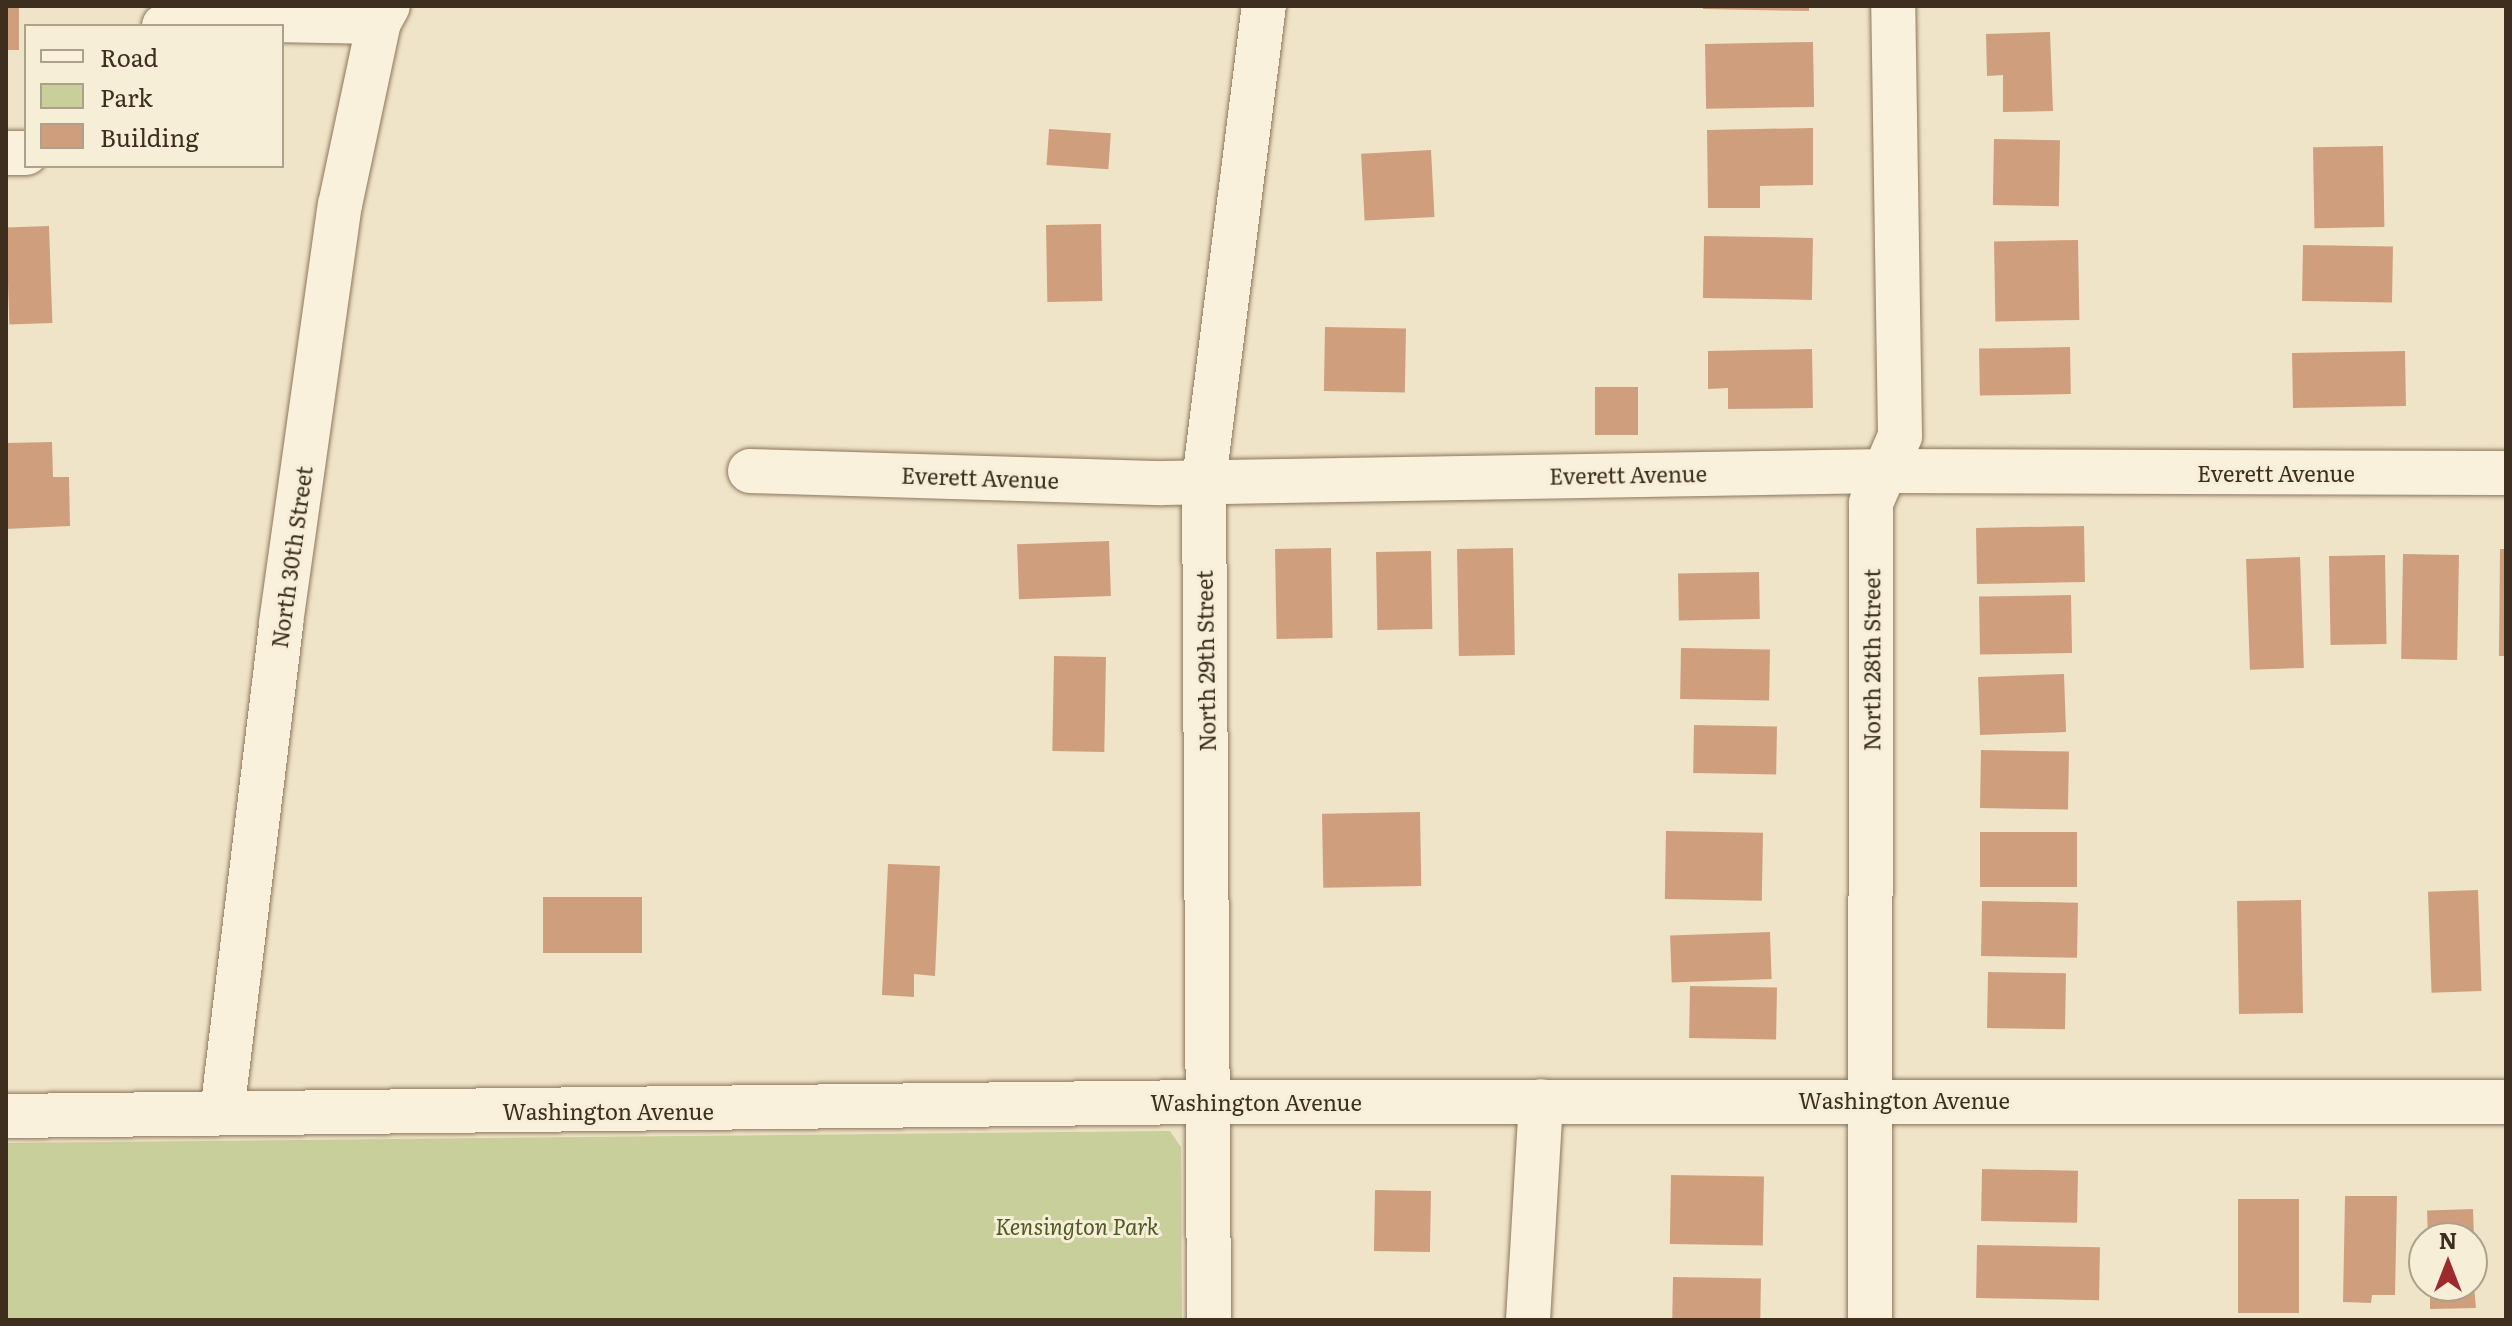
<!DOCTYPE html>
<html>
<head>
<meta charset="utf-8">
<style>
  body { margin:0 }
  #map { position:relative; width:2512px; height:1326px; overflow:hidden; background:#f0e4c8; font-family:Literata,serif }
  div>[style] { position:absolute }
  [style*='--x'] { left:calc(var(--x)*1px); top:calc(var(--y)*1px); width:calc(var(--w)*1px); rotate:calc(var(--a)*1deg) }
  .green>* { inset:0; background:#c9cf9b }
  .building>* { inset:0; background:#cf9f7d; transform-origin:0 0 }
  .roads { filter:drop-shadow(0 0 2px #8d765c) drop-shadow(0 0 2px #8d765c) }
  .minor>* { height:44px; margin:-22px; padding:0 22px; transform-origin:22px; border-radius:22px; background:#faf1dc }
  span { translate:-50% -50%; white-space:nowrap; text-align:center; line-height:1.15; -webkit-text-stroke:6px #f7eed8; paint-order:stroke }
  .street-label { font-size:22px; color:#3d2e20 }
  .park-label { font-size:22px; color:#4d5a26; font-style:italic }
  .frame { position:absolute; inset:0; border:8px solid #3d2e20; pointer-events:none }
  .legend { position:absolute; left:24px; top:24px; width:260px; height:144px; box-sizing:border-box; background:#f7eed8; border:2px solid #ada18e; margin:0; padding:10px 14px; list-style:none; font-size:24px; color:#3d2e20 }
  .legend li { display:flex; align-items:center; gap:16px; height:40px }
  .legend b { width:40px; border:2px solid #ada18e }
  .north { position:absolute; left:2408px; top:1222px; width:80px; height:80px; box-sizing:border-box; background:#f7eed8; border:2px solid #ada18e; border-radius:50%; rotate:0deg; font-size:22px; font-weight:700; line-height:32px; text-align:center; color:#3d2e20 }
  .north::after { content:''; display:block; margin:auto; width:28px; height:36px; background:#9e2a2b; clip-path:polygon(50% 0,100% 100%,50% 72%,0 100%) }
</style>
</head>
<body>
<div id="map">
  <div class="green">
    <div style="clip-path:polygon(1170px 1131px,1181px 1147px,1182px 1320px,6px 1320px,6px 1143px)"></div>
  </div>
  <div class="building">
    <div style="left:6px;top:6px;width:13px;height:44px"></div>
    <div style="clip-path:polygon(1703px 6px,1809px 6px,1809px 11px,1703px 9px)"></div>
    <div style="clip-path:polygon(2050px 32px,2053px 111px,2003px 112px,2003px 75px,1987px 76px,1986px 34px)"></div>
    <div style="left:1813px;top:42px;width:65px;height:108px;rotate:89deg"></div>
    <div style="clip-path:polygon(1813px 128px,1813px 185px,1760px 186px,1760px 208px,1708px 208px,1707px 130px)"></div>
    <div style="left:1049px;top:129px;width:62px;height:36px;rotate:4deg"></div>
    <div style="left:1994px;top:139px;width:66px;height:66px;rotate:1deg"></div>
    <div style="left:2383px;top:146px;width:81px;height:70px;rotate:89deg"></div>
    <div style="left:1431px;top:150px;width:67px;height:70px;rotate:87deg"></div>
    <div style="left:1101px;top:224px;width:77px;height:55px;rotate:89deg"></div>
    <div style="left:49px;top:226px;width:97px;height:43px;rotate:88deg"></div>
    <div style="left:1704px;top:236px;width:109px;height:62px;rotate:1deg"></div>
    <div style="left:2078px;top:240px;width:80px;height:84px;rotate:89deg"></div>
    <div style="left:2303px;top:245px;width:90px;height:56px;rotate:1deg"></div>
    <div style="left:1325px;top:327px;width:81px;height:64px;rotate:1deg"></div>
    <div style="left:2070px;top:347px;width:47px;height:91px;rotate:89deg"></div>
    <div style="clip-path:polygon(1812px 349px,1813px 408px,1728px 409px,1728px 388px,1708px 389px,1708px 351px)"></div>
    <div style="left:2405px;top:351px;width:55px;height:113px;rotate:89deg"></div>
    <div style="left:1595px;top:387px;width:43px;height:48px"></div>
    <div style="clip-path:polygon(52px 442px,53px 477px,69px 477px,70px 526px,6px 529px,6px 443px)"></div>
    <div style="left:2084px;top:526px;width:56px;height:108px;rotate:89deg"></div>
    <div style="left:1109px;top:541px;width:55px;height:92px;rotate:88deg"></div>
    <div style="left:1331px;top:548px;width:90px;height:56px;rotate:89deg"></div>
    <div style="left:1513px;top:548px;width:107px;height:56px;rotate:89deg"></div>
    <div style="clip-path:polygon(2500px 549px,2506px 549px,2506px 656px,2499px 656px)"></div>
    <div style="left:1431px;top:551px;width:78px;height:55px;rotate:89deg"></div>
    <div style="left:2403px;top:554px;width:56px;height:105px;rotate:1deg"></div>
    <div style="left:2385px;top:555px;width:89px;height:56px;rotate:89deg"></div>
    <div style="left:2300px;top:557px;width:111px;height:54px;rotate:88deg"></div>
    <div style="left:1759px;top:572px;width:47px;height:81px;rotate:89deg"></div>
    <div style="left:2071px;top:595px;width:58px;height:92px;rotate:89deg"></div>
    <div style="left:1681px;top:648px;width:89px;height:51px;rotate:1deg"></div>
    <div style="left:1054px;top:656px;width:52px;height:95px;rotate:1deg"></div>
    <div style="left:2064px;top:674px;width:58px;height:86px;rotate:88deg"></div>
    <div style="left:1694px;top:725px;width:83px;height:48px;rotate:1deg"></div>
    <div style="left:1981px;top:750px;width:88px;height:58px;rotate:1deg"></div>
    <div style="left:1420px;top:812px;width:74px;height:98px;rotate:89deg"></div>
    <div style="left:1666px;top:831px;width:97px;height:68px;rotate:1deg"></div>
    <div style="left:1980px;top:832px;width:97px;height:55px"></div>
    <div style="clip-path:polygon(888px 864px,940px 866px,935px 976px,914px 974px,914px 997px,882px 995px)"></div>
    <div style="left:2478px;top:890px;width:101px;height:50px;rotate:88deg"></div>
    <div style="left:642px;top:897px;width:56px;height:99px;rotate:90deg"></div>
    <div style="left:2301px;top:900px;width:113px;height:64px;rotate:89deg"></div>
    <div style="left:1982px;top:901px;width:96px;height:55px;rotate:1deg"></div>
    <div style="left:1770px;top:932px;width:47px;height:100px;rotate:88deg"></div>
    <div style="left:1988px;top:972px;width:78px;height:56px;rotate:1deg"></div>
    <div style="left:1690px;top:986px;width:87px;height:52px;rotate:1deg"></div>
    <div style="left:1982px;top:1169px;width:96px;height:52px;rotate:1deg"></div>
    <div style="left:1671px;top:1175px;width:93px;height:69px;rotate:1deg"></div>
    <div style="left:1375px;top:1190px;width:56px;height:61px;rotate:1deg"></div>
    <div style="clip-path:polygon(2345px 1196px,2397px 1196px,2395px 1295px,2372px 1295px,2371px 1303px,2343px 1302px)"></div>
    <div style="left:2238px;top:1199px;width:61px;height:114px"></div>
    <div style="left:2473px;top:1209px;width:29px;height:46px;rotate:88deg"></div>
    <div style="left:1977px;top:1245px;width:123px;height:53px;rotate:1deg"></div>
    <div style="clip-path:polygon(2472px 1264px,2476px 1308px,2430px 1309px,2430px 1286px,2472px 1286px)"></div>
    <div style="left:1673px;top:1277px;width:88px;height:43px;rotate:1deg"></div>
  </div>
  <div class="roads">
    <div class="minor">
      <div style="--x:164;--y:26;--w:53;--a:-7.5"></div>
      <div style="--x:217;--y:19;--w:162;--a:1.1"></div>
      <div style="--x:6;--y:153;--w:20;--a:0"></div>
      <div style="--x:750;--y:471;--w:413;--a:1.7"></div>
      <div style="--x:1163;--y:483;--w:723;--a:-0.95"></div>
      <div style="--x:1886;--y:471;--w:620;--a:0.18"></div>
      <div style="--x:222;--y:1113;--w:494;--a:-83.1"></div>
      <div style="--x:281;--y:623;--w:422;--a:-82"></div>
      <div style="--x:340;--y:205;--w:187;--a:-78"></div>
      <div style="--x:379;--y:22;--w:18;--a:-61"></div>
      <div style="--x:6;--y:1116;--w:1203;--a:-0.67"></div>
      <div style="--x:1209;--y:1102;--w:1297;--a:0"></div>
      <div style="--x:1209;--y:1320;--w:840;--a:-90.34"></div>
      <div style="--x:1204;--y:480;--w:478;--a:-82.8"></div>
      <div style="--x:1528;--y:1320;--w:219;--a:-86.6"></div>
      <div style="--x:1870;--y:1320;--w:817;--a:-89.93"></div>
      <div style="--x:1871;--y:503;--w:73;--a:-66.6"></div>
      <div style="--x:1900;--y:436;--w:430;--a:-90.9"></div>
    </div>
  </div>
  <div class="street-label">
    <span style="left:2276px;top:473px">Everett Avenue</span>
    <span style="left:1628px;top:474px;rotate:-1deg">Everett Avenue</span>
    <span style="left:980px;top:477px;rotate:2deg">Everett Avenue</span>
    <span style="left:291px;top:557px;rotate:-82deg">North 30th Street</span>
    <span style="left:1871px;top:660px;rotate:-90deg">North 28th Street</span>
    <span style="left:1205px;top:661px;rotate:-91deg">North 29th Street</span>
    <span style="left:1904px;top:1100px">Washington Avenue</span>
    <span style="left:1256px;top:1102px">Washington Avenue</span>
    <span style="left:608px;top:1111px">Washington Avenue</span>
  </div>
  <div class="park-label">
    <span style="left:1077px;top:1226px">Kensington Park</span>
  </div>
  <div class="frame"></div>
  <ul class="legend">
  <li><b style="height:10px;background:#faf1dc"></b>Road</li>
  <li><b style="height:22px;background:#c9cf9b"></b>Park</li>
  <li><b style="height:22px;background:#cf9f7d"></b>Building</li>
  </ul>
  <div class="north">N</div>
</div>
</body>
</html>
